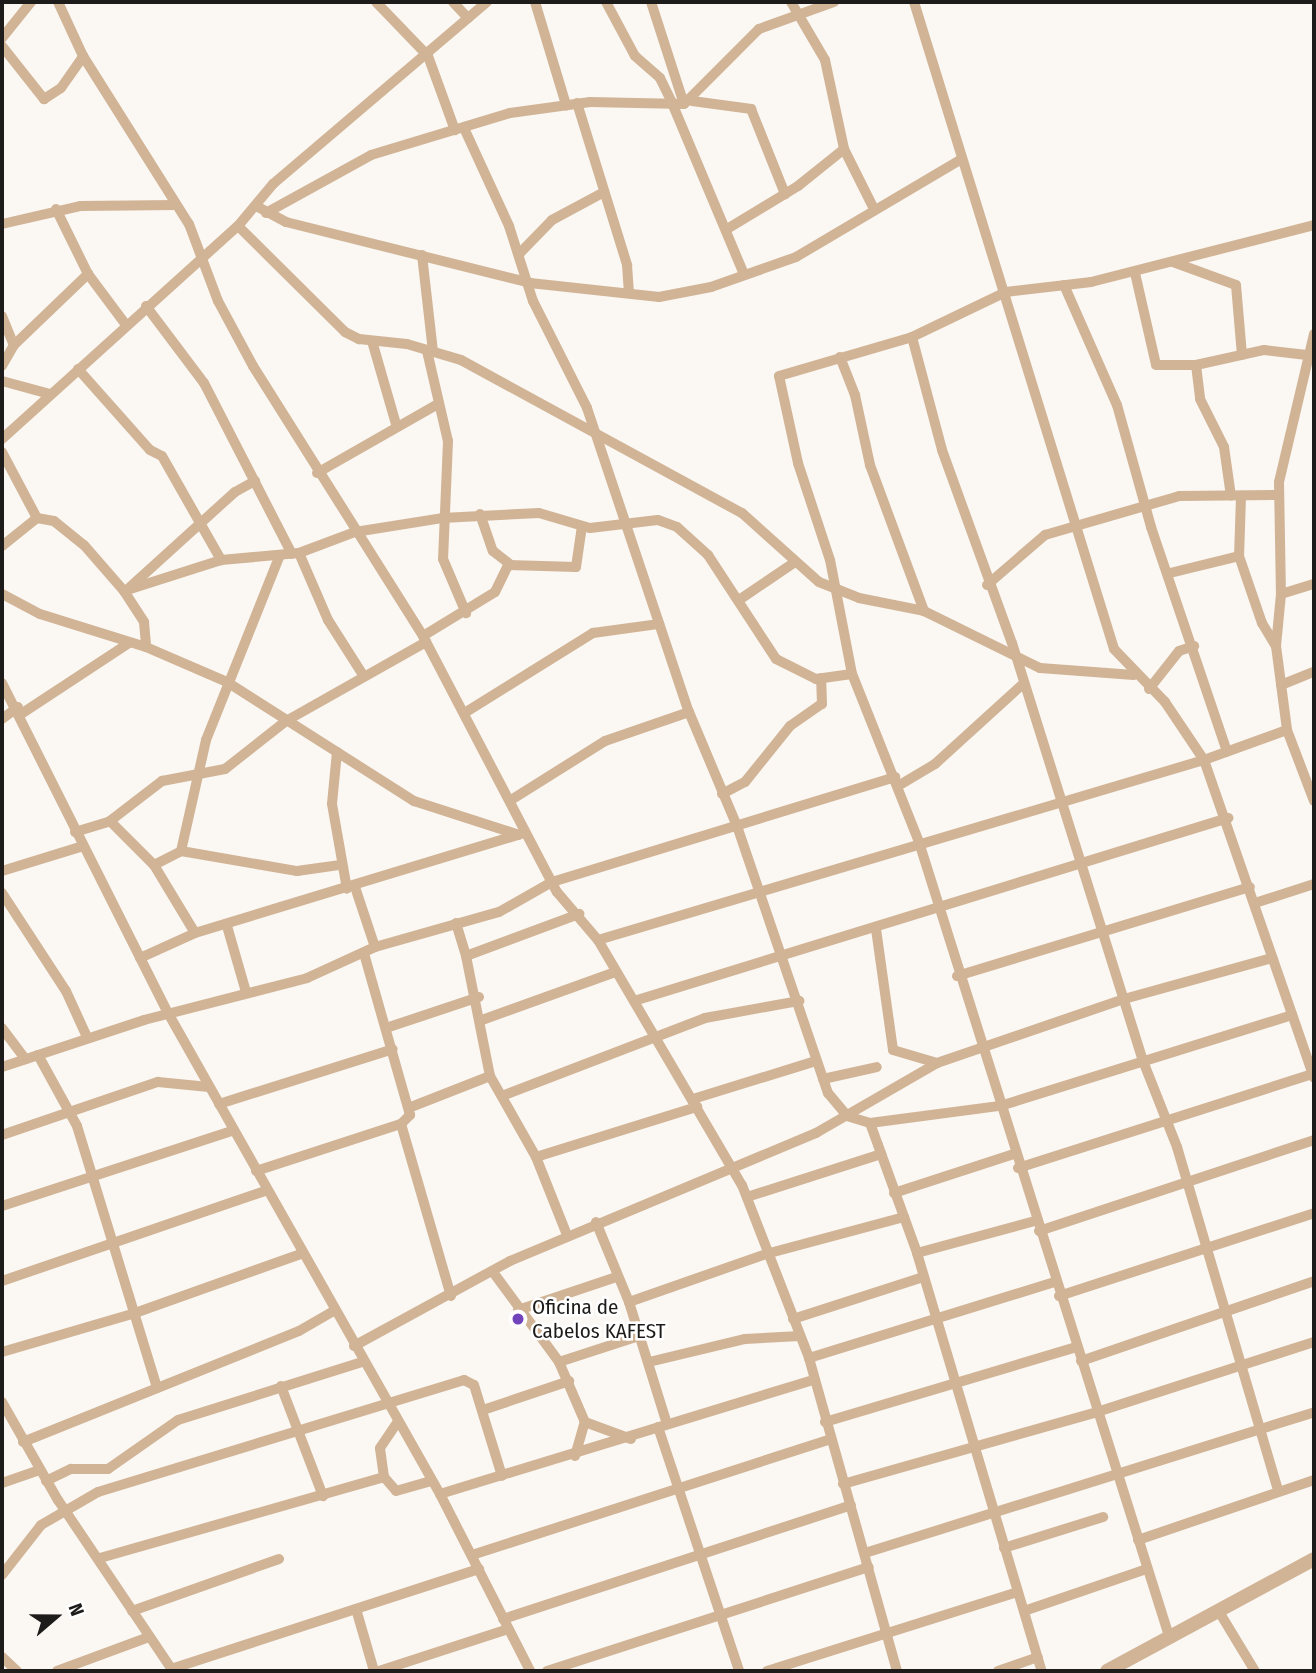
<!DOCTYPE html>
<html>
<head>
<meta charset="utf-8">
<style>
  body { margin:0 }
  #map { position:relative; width:1316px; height:1673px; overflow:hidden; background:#fbf7f3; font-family:"Fira Sans Condensed",sans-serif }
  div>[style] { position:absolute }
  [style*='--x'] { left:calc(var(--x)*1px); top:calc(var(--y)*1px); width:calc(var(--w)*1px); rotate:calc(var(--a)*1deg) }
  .minor>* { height:10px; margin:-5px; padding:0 5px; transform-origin:5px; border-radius:5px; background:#d1b496 }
  .tertiary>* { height:14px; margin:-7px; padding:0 7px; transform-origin:7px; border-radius:7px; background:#d1b496 }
  .dots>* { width:19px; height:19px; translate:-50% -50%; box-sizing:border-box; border:4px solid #fff; border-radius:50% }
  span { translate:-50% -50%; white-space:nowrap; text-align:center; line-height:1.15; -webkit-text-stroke:5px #fff; paint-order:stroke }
  .poi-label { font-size:21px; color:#1d1c1a }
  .left { translate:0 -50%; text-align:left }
  .frame { position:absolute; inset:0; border:4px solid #1d1c1a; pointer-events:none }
  .north { position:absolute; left:21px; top:1582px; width:70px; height:70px; -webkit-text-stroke:5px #fff; paint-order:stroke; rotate:70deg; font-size:19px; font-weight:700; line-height:28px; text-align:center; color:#1d1c1a }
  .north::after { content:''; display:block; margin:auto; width:24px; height:32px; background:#1d1c1a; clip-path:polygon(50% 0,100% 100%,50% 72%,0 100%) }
</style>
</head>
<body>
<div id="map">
  <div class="minor">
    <div style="--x:58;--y:2;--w:60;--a:65.2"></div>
    <div style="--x:83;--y:56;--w:199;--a:57.8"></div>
    <div style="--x:189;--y:224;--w:82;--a:69.4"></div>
    <div style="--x:218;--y:301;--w:74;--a:61.7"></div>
    <div style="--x:253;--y:366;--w:319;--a:57.8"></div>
    <div style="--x:423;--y:636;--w:289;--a:62.4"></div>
    <div style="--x:557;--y:892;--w:63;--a:49.5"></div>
    <div style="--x:598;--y:940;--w:284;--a:59.6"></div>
    <div style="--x:742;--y:1185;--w:186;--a:68.8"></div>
    <div style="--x:809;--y:1358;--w:325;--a:74.3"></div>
    <div style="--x:376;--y:2;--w:75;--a:46.1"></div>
    <div style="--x:428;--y:56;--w:79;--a:70"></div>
    <div style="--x:453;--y:2;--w:22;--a:47"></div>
    <div style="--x:535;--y:2;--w:108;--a:73.2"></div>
    <div style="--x:606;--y:2;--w:61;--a:61.8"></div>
    <div style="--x:635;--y:56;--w:33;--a:41"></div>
    <div style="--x:660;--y:78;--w:28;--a:64"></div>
    <div style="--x:672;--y:103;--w:183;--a:67.2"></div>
    <div style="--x:651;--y:2;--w:107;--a:72.1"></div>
    <div style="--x:791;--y:2;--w:67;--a:59.6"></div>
    <div style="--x:825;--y:60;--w:91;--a:77.9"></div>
    <div style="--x:844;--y:149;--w:67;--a:63.4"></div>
    <div style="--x:914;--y:2;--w:677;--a:72.82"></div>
    <div style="--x:1114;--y:649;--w:74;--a:46.1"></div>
    <div style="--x:1165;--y:702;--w:70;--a:56.1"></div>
    <div style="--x:1204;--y:760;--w:336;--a:70.9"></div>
    <div style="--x:2;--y:38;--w:46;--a:-51.1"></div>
    <div style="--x:2;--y:46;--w:68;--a:51.6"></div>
    <div style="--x:44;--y:99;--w:20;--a:-33"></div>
    <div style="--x:61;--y:88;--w:39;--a:-55"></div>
    <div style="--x:692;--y:101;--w:60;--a:7.7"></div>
    <div style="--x:751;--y:109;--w:92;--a:68.2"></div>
    <div style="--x:577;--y:103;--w:170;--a:72.8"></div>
    <div style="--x:627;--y:265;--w:28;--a:86"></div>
    <div style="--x:464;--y:128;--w:108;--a:65.3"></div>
    <div style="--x:509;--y:226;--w:79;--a:72.3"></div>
    <div style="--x:533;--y:301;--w:120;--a:63.2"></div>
    <div style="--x:587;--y:408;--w:321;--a:71.5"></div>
    <div style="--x:689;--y:712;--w:124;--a:67.2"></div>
    <div style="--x:737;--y:826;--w:282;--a:71.2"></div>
    <div style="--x:828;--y:1093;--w:30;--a:50"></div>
    <div style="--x:847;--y:1116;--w:24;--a:17"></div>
    <div style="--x:870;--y:1123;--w:23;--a:70"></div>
    <div style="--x:878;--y:1145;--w:115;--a:70.1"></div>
    <div style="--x:917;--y:1253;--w:436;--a:73.4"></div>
    <div style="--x:256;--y:206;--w:34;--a:28"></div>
    <div style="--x:286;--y:222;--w:252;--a:14"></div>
    <div style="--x:530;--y:283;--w:130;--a:6.2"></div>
    <div style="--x:659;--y:297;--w:53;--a:-10.9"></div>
    <div style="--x:711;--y:287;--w:90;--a:-19.4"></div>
    <div style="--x:796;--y:257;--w:191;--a:-30.6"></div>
    <div style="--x:56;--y:209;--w:72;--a:63.8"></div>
    <div style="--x:88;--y:274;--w:64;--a:53.3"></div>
    <div style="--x:266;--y:213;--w:120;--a:-28.9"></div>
    <div style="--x:371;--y:155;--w:145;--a:-16.8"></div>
    <div style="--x:510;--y:113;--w:81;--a:-7.8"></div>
    <div style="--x:590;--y:102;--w:94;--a:1.2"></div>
    <div style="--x:684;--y:104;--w:106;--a:-45"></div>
    <div style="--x:759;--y:29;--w:80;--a:-19.8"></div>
    <div style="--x:2;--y:224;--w:80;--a:-13"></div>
    <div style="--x:80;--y:206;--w:96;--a:-0.6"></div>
    <div style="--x:238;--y:226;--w:151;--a:44.7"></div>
    <div style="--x:345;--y:332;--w:16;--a:27"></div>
    <div style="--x:359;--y:339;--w:48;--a:5.9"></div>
    <div style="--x:407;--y:344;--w:56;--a:16.5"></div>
    <div style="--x:461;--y:360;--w:320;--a:28.6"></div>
    <div style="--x:742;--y:513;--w:103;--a:41.9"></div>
    <div style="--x:819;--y:582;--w:43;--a:21.8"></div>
    <div style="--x:859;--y:598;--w:66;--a:11.3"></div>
    <div style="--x:924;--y:611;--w:129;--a:26.2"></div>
    <div style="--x:1040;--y:668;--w:94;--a:4.3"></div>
    <div style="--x:727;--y:229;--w:83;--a:-31.2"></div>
    <div style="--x:798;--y:186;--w:59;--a:-38.8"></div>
    <div style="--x:520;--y:253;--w:46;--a:-45.9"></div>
    <div style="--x:552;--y:220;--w:59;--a:-28.3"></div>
    <div style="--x:422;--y:255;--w:98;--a:83.5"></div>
    <div style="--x:1173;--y:262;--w:67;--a:20.1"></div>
    <div style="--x:1236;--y:285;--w:70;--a:85.1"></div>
    <div style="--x:1135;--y:273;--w:94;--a:77.1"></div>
    <div style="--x:1156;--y:365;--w:40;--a:0"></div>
    <div style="--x:1196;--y:365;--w:70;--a:-12.4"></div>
    <div style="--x:1264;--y:350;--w:43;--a:6.6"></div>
    <div style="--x:1064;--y:285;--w:131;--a:66.2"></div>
    <div style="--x:1117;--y:405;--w:127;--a:74.4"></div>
    <div style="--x:1151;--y:527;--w:237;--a:71.3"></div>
    <div style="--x:146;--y:306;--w:96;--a:53"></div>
    <div style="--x:204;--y:383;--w:192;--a:62.8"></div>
    <div style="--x:2;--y:316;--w:31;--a:68"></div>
    <div style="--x:14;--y:345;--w:24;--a:120"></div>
    <div style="--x:1314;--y:334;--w:152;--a:103.3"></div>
    <div style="--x:1279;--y:482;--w:112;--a:89"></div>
    <div style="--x:1281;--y:594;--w:52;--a:95.5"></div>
    <div style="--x:1276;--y:646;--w:85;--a:82.5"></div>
    <div style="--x:1287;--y:730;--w:76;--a:69.2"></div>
    <div style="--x:912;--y:337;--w:117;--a:75.1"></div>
    <div style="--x:942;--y:450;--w:205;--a:70.1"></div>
    <div style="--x:1012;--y:643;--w:438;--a:72.6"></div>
    <div style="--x:1143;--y:1061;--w:92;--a:68.4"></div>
    <div style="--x:1177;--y:1147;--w:358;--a:73.6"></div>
    <div style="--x:372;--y:341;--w:86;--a:73.9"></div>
    <div style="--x:14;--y:345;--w:103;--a:-43.8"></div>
    <div style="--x:427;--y:351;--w:92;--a:76.9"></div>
    <div style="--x:448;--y:441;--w:118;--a:92.4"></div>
    <div style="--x:443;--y:559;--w:59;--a:66.9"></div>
    <div style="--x:840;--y:357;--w:41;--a:68.5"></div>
    <div style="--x:855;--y:395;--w:72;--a:77.9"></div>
    <div style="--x:870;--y:465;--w:156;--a:69.7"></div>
    <div style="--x:1196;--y:365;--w:34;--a:83"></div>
    <div style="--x:1200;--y:399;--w:54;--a:63.4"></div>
    <div style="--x:1224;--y:447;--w:49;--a:81.9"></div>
    <div style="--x:78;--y:369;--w:108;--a:48.4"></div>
    <div style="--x:150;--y:450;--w:13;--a:27"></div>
    <div style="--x:162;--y:456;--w:120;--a:60.4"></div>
    <div style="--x:2;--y:381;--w:50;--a:15.2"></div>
    <div style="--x:2;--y:439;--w:318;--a:-42.1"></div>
    <div style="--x:238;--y:226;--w:55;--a:-50.2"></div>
    <div style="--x:273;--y:184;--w:281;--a:-40.4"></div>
    <div style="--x:2;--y:452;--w:75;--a:62.1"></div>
    <div style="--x:317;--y:473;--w:139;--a:-29.7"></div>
    <div style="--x:1241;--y:497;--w:59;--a:91.9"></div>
    <div style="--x:1239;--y:556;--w:71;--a:71.1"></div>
    <div style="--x:1262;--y:623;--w:27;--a:59"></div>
    <div style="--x:480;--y:514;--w:39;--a:71"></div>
    <div style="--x:493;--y:551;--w:23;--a:38"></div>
    <div style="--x:2;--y:546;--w:45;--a:-38.7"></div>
    <div style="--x:37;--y:518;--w:17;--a:10"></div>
    <div style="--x:54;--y:521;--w:38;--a:39"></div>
    <div style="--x:84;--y:545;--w:61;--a:49"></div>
    <div style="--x:124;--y:591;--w:37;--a:57"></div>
    <div style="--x:144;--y:622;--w:25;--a:85"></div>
    <div style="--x:299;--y:553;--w:73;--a:66.6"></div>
    <div style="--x:328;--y:620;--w:65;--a:57.5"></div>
    <div style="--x:1170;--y:573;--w:71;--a:-13.8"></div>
    <div style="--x:987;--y:585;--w:77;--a:-40.8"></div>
    <div style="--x:1045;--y:535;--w:140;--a:-16.2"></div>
    <div style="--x:1179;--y:496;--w:100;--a:-0.6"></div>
    <div style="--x:129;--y:588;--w:143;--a:-42.2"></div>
    <div style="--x:235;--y:492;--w:23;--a:-29"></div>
    <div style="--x:124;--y:591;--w:102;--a:-17.7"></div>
    <div style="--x:221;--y:560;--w:78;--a:-5.1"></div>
    <div style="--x:299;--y:553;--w:60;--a:-20.6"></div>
    <div style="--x:355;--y:532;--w:88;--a:-9.1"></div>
    <div style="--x:442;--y:518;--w:97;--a:-3"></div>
    <div style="--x:539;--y:513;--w:53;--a:16.4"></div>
    <div style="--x:590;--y:528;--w:68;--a:-6.7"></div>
    <div style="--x:658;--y:520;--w:20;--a:20"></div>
    <div style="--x:677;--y:527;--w:42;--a:42.1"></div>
    <div style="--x:708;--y:555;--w:124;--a:56.8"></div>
    <div style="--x:776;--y:659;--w:45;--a:26.6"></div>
    <div style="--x:816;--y:679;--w:36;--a:-8"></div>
    <div style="--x:2;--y:594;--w:43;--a:27.8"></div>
    <div style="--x:40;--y:614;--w:111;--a:17.3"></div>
    <div style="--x:146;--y:647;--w:88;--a:23.4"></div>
    <div style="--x:227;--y:682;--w:222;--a:32.5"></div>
    <div style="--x:414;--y:801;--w:110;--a:17.9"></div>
    <div style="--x:1281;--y:594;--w:34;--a:-17"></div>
    <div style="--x:739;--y:600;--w:68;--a:-34.2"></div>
    <div style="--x:423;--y:636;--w:84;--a:-31.4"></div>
    <div style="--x:495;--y:592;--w:30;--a:-64"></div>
    <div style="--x:508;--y:565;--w:68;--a:1.7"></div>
    <div style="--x:576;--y:567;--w:41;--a:-81.7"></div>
    <div style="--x:2;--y:683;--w:369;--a:63.3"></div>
    <div style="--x:168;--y:1013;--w:553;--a:60.51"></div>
    <div style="--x:440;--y:1494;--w:199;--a:63"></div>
    <div style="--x:1281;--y:685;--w:35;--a:-22"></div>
    <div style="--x:1149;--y:689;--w:48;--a:-51.7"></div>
    <div style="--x:1179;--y:651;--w:16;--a:-18"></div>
    <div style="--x:466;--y:712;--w:150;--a:-31.9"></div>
    <div style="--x:593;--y:633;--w:67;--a:-7.8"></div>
    <div style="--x:21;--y:714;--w:129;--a:-33.3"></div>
    <div style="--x:2;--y:719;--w:20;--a:-37"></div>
    <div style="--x:337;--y:752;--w:52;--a:95.5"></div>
    <div style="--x:332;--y:804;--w:86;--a:80"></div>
    <div style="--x:898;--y:786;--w:43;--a:-30.7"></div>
    <div style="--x:935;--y:764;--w:119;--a:-42.3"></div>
    <div style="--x:722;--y:794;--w:26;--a:-28"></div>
    <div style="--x:745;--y:782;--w:72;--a:-51.2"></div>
    <div style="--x:790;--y:726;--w:39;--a:-35"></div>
    <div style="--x:822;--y:704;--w:26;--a:-92"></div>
    <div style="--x:511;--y:800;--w:111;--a:-32.1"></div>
    <div style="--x:605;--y:741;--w:89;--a:-19"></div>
    <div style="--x:110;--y:821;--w:62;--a:45"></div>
    <div style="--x:154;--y:865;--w:79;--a:58.9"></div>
    <div style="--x:195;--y:933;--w:340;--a:-16.9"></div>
    <div style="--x:75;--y:832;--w:37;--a:-17"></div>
    <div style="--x:110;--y:821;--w:66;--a:-37.6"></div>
    <div style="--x:162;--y:781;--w:64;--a:-10.8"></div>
    <div style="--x:225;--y:769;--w:78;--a:-38.2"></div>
    <div style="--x:286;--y:721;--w:161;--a:-29.4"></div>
    <div style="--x:181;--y:851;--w:114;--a:-77.3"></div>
    <div style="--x:206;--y:740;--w:199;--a:-68.2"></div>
    <div style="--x:154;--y:865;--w:30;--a:-27"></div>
    <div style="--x:181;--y:851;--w:118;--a:9.8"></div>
    <div style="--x:297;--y:871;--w:42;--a:-8.1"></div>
    <div style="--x:2;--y:871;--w:82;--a:-17.1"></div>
    <div style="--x:355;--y:887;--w:63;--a:71.6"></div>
    <div style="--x:2;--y:893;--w:117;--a:56.9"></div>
    <div style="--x:66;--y:991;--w:51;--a:65.5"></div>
    <div style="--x:1255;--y:903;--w:62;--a:-17.9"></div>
    <div style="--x:456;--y:923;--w:34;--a:73"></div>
    <div style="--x:227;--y:926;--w:69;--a:73.9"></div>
    <div style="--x:876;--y:929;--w:122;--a:82"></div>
    <div style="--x:893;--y:1050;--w:46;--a:16.5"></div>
    <div style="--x:598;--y:940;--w:632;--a:-16.54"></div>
    <div style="--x:1204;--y:760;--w:88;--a:-19.9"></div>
    <div style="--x:140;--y:958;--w:60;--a:-24.4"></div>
    <div style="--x:957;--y:976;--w:306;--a:-16.9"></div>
    <div style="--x:634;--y:1001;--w:622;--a:-17.12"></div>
    <div style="--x:482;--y:1020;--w:141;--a:-19.8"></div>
    <div style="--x:2;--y:1028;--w:39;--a:53"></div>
    <div style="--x:386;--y:1028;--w:98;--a:-18.4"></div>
    <div style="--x:38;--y:1055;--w:81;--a:61.2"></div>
    <div style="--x:77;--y:1126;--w:274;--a:73"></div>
    <div style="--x:2;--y:1067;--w:150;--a:-18.3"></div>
    <div style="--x:144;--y:1020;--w:168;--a:-14.4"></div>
    <div style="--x:307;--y:978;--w:75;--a:-24.5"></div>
    <div style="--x:375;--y:947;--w:129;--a:-15.8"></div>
    <div style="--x:499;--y:912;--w:61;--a:-29.5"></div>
    <div style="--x:552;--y:882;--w:359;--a:-17"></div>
    <div style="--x:823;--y:1079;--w:55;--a:-12.5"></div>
    <div style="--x:502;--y:1096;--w:217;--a:-21"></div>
    <div style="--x:705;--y:1018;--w:96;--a:-10.3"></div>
    <div style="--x:693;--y:1099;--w:129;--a:-17.2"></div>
    <div style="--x:219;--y:1104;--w:182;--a:-17.5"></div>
    <div style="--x:411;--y:1107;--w:85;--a:-21.4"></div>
    <div style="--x:870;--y:1123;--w:131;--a:-7.5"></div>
    <div style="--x:1000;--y:1106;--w:306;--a:-17.3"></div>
    <div style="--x:401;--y:1124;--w:179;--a:73.8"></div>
    <div style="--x:2;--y:1135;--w:165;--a:-18.8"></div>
    <div style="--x:158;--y:1082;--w:51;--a:5.6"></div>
    <div style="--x:536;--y:1157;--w:169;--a:-17.3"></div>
    <div style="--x:1018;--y:1168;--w:309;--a:-17.7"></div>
    <div style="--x:256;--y:1171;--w:152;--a:-18"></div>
    <div style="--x:401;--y:1124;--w:13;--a:-45"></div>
    <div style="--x:410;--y:1115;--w:168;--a:-105.9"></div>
    <div style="--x:894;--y:1193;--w:126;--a:-18"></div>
    <div style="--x:747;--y:1197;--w:141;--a:-17.8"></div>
    <div style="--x:2;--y:1206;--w:244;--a:-18.1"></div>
    <div style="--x:596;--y:1222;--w:87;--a:67.6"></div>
    <div style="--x:629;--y:1302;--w:128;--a:72.7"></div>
    <div style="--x:1039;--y:1231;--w:290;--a:-18.3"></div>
    <div style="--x:567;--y:1235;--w:84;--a:-111.7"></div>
    <div style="--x:536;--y:1157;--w:93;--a:-119.6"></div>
    <div style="--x:490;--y:1076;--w:122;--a:-101.3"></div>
    <div style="--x:466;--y:956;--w:121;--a:-20.4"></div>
    <div style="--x:917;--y:1253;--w:122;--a:-15.2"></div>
    <div style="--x:493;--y:1272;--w:112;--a:53.7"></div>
    <div style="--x:559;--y:1362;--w:65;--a:66.6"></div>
    <div style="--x:585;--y:1422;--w:49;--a:20.3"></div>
    <div style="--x:2;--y:1281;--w:278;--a:-18.9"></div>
    <div style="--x:1059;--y:1296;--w:268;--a:-18"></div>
    <div style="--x:629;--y:1302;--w:145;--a:-19.3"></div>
    <div style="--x:766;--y:1254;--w:143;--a:-15"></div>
    <div style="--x:518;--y:1310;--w:103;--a:-18.6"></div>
    <div style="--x:793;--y:1319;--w:137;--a:-17.9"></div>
    <div style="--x:354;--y:1346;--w:178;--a:-28.6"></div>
    <div style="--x:510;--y:1261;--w:332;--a:-22.7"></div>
    <div style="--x:816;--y:1133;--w:140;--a:-30"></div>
    <div style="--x:937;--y:1063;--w:198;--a:-18.9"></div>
    <div style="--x:1124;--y:999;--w:154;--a:-15.5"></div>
    <div style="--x:2;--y:1352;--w:139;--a:-16.3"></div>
    <div style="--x:135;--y:1313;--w:176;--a:-19.6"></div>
    <div style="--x:809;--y:1358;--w:257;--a:-17.2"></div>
    <div style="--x:1081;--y:1361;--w:246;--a:-18.9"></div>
    <div style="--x:559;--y:1362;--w:84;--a:-18"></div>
    <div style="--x:649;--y:1362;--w:99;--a:-13.5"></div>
    <div style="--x:745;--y:1339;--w:55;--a:-3.1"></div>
    <div style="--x:281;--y:1386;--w:118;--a:69.1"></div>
    <div style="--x:2;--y:1402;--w:113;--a:60.3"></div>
    <div style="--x:58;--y:1500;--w:206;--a:56.1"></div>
    <div style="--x:483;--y:1410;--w:91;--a:-18.6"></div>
    <div style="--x:825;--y:1422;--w:262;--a:-16.6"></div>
    <div style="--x:658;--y:1427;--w:257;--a:71.6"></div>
    <div style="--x:23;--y:1442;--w:297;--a:-21.9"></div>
    <div style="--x:299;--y:1331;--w:38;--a:-30"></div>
    <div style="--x:575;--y:1456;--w:35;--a:-74"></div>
    <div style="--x:384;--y:1477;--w:29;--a:-98"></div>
    <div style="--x:380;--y:1448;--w:32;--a:-56"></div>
    <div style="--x:46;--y:1481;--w:28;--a:-26"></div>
    <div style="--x:71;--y:1469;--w:37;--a:0"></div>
    <div style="--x:108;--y:1469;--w:85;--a:-35"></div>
    <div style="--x:178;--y:1420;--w:193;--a:-17.5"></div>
    <div style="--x:2;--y:1483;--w:39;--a:-19"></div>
    <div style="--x:843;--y:1484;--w:264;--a:-15.8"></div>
    <div style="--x:1097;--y:1412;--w:228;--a:-17.9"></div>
    <div style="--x:440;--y:1494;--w:391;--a:-17"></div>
    <div style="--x:1138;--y:1540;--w:186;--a:-18.8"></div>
    <div style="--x:1004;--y:1548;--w:104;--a:-17.4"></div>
    <div style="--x:865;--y:1553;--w:471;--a:-17.4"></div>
    <div style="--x:472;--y:1555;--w:375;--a:-17.9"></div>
    <div style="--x:100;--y:1558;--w:295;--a:-15.9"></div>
    <div style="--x:384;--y:1477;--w:18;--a:49"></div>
    <div style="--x:396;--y:1491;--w:35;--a:-16"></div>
    <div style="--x:2;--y:1575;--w:63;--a:-52"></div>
    <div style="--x:41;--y:1525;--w:66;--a:-30.1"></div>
    <div style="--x:98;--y:1492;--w:383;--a:-17"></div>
    <div style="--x:464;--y:1380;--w:11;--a:27"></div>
    <div style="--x:474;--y:1385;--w:95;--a:72.9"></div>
    <div style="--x:356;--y:1609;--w:65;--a:73.8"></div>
    <div style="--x:1218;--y:1610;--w:71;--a:58.8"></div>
    <div style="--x:132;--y:1611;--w:156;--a:-19.5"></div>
    <div style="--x:1024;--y:1611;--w:130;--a:-18.9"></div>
    <div style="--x:503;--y:1619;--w:366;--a:-18.1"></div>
    <div style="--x:1169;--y:1636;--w:832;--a:-107.48"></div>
    <div style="--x:919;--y:842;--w:181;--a:-111.7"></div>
    <div style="--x:852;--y:674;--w:116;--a:-100.9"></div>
    <div style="--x:830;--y:560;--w:102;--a:-108.3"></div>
    <div style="--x:798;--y:463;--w:89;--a:-102.3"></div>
    <div style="--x:779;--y:376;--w:139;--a:-16.3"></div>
    <div style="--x:912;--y:337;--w:104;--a:-25.6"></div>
    <div style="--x:1006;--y:292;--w:86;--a:-6.7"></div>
    <div style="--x:1091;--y:282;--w:230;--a:-14.3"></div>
    <div style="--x:2;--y:1657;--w:21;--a:43"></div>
    <div style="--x:171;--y:1669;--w:324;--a:-18"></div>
    <div style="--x:57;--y:1671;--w:98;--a:-20.3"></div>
    <div style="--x:379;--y:1671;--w:136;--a:-18"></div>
    <div style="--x:547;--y:1671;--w:338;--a:-17.9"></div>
    <div style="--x:767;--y:1671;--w:263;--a:-17.5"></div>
    <div style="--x:998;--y:1671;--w:42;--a:-19.3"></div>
  </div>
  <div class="tertiary">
    <div style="--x:1107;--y:1671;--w:235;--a:-28.4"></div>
  </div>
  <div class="dots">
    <div style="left:518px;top:1319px;background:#7144bc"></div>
  </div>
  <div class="poi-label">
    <span class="left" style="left:532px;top:1319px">Oficina de<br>Cabelos KAFEST</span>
  </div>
  <div class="frame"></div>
  <div class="north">N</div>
</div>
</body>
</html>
